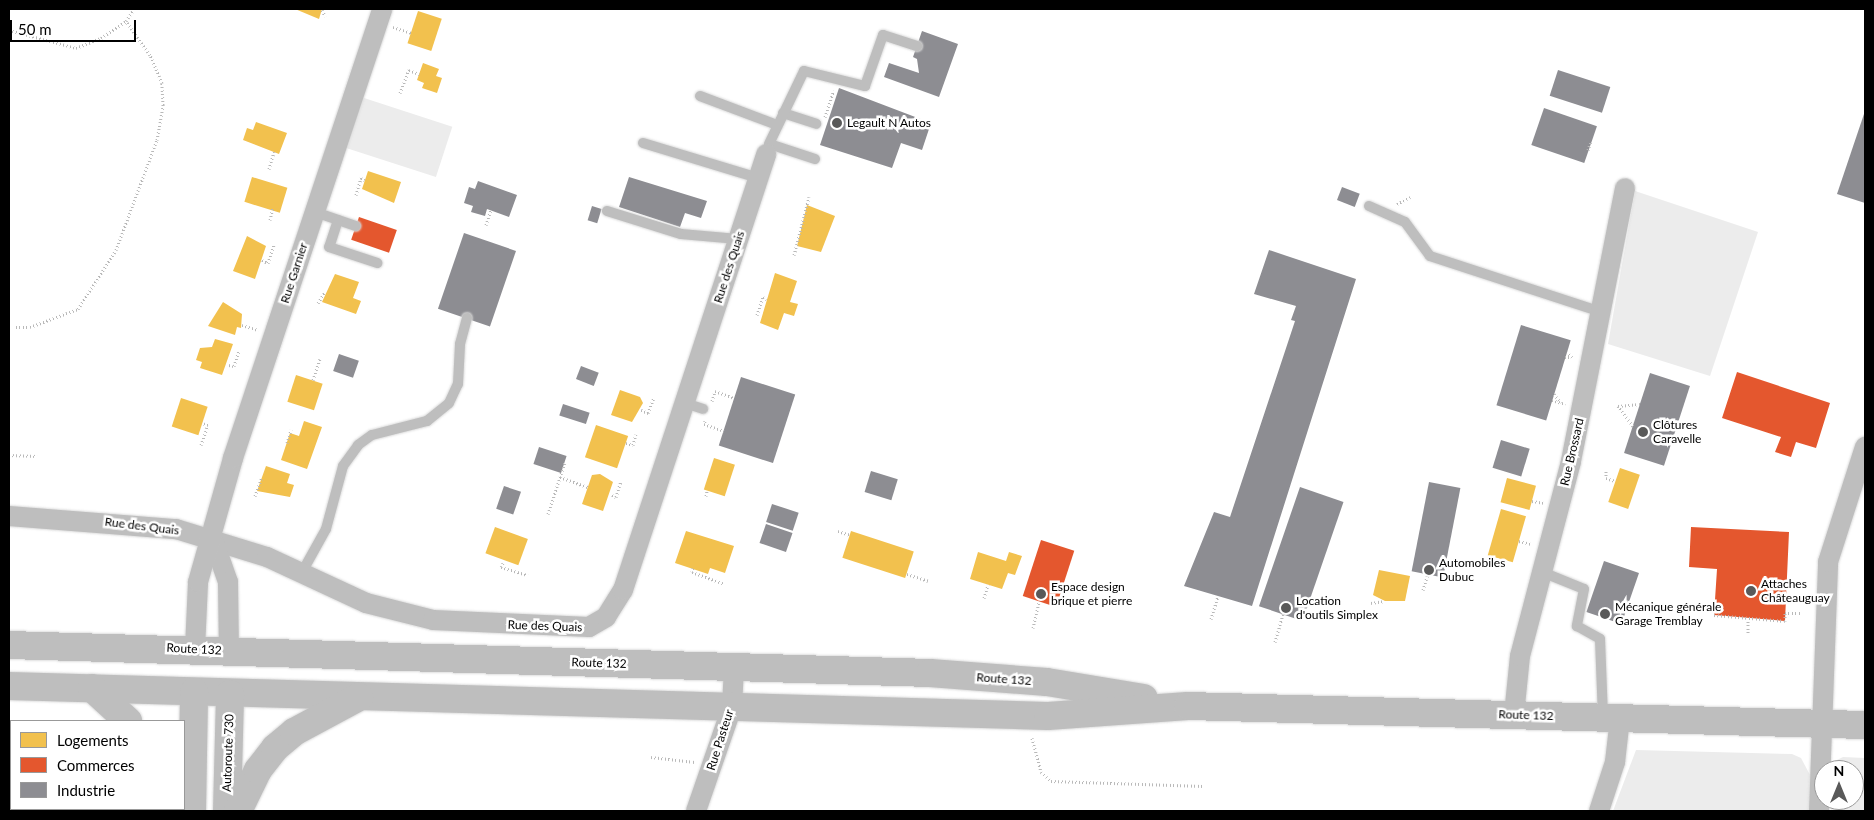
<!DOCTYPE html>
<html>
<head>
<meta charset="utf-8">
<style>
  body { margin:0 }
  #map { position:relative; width:1874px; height:820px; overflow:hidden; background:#fff; font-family:Lato,sans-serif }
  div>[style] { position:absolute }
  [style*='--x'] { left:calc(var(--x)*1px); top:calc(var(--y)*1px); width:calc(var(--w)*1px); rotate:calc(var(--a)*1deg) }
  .green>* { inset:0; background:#ececec; transform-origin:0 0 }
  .homes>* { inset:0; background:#f2c14e; transform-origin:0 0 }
  .shops>* { inset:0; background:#e4572e; transform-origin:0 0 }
  .industry>* { inset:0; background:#8d8d92; transform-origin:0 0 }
  .path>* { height:3px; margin-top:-1.5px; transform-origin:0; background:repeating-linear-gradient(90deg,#b9b9b9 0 1px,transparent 0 3.5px) }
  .roads { filter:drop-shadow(0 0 1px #dbdbdb) drop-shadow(0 0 1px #dbdbdb) }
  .service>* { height:10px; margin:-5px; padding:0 5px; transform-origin:5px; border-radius:5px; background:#bebebe }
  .minor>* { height:20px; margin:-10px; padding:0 10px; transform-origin:10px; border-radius:10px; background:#bebebe }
  .trunk>* { height:28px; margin:-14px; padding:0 14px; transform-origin:14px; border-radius:14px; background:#bebebe }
  .motorway>* { height:28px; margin:-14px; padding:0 14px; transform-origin:14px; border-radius:14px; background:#bebebe }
  .dots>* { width:14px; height:14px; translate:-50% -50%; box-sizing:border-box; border:2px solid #fff; border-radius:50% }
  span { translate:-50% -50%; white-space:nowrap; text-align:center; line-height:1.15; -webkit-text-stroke:5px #fff; paint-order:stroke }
  .poi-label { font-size:12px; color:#000 }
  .left { translate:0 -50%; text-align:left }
  .street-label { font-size:12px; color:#000 }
  .frame { position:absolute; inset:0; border:10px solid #000; pointer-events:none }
  .legend { position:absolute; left:10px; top:720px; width:175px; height:90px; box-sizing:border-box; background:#fff; border:1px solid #999; margin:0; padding:6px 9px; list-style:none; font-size:15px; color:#000 }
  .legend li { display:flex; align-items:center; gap:10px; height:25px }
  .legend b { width:25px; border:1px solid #999 }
  .north { position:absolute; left:1814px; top:760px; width:50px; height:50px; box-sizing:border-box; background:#fff; border:1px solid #999; border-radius:50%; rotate:0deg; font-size:14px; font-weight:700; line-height:20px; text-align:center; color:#000 }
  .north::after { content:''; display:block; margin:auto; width:18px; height:22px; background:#595959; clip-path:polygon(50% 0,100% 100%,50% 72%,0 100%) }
  .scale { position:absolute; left:10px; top:20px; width:126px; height:22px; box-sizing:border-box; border:2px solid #000; border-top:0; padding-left:6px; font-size:15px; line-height:18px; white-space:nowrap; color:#000; -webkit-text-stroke:4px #fff; paint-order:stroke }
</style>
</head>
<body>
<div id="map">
  <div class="green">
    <div style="left:361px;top:97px;width:96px;height:53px;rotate:18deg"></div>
    <div style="clip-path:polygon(1635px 191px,1758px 232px,1710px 376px,1608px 344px)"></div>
    <div style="clip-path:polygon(1636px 750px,1792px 754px,1801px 758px,1810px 775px,1811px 811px,1613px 811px)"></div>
    <div style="clip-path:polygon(1843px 757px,1865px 758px,1865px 811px,1831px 811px,1831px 800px,1854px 800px,1854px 770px,1833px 770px,1835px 761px)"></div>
  </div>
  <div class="homes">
    <div style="clip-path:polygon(295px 9px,322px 9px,319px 19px)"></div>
    <div style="left:418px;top:11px;width:25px;height:34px;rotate:18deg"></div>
    <div style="clip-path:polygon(423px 63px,439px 69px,436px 76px,442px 78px,437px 93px,422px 88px,424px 83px,417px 80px)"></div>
    <div style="clip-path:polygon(256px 122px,287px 133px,279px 154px,243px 140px,247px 128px,253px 130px)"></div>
    <div style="clip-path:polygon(368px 171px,401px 182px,394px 203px,362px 189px)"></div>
    <div style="left:252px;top:177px;width:37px;height:26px;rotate:17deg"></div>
    <div style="clip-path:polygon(807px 205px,835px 216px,821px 252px,797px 246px)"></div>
    <div style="clip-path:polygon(247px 236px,266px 246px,255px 279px,233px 271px)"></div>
    <div style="clip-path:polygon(775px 273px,797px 281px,790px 302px,798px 304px,794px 316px,784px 313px,778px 330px,760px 323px)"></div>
    <div style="clip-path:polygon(335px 274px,359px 282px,353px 298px,361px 301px,356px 314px,322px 302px)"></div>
    <div style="clip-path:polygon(223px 302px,242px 314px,241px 328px,237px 327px,235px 335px,208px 326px)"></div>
    <div style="clip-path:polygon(215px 339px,233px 344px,222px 375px,200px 368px,202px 362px,196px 360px,200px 348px,212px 347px)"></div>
    <div style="left:296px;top:375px;width:28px;height:28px;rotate:18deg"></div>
    <div style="clip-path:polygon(620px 390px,640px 397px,643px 403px,632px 422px,611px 415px)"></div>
    <div style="left:181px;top:398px;width:28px;height:30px;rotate:18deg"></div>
    <div style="clip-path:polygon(304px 421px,322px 427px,307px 469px,281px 460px,290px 433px,299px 436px)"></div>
    <div style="left:596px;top:425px;width:34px;height:34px;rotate:19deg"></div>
    <div style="left:714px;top:458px;width:22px;height:33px;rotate:18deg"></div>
    <div style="clip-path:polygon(266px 466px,290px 474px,287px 483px,294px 485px,290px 497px,257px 491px)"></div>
    <div style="left:1620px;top:468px;width:21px;height:36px;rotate:19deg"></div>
    <div style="clip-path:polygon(600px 474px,613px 482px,603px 511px,582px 504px,592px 475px)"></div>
    <div style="left:1507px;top:478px;width:30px;height:25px;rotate:15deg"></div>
    <div style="left:1501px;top:509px;width:26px;height:48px;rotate:16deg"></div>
    <div style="left:495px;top:527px;width:35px;height:28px;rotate:20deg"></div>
    <div style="clip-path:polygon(686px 531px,734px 546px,725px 573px,710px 568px,708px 574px,675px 563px)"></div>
    <div style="left:851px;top:531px;width:66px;height:28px;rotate:18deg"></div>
    <div style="clip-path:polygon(978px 552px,1006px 561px,1009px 552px,1022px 556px,1015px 575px,1008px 573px,1002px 589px,970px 579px)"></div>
    <div style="clip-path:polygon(1379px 570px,1410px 576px,1405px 601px,1385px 601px,1373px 595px)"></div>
  </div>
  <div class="shops">
    <div style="left:359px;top:217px;width:40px;height:24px;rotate:19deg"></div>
    <div style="clip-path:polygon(1737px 372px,1830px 403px,1816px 448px,1796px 442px,1791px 457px,1775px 452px,1781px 437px,1722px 418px)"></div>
    <div style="clip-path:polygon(1691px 527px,1789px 532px,1785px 621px,1714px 615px,1717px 569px,1689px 567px)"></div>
    <div style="left:1041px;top:540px;width:35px;height:59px;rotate:18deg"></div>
  </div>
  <div class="industry">
    <div style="clip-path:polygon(922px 31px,958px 44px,939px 97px,884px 77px,889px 63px,919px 73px,917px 59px,913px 57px)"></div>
    <div style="left:1558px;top:70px;width:55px;height:27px;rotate:18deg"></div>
    <div style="clip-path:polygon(839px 88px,931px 123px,922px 150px,901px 143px,892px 168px,820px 145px)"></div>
    <div style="left:1544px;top:108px;width:56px;height:39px;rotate:19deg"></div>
    <div style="clip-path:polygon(1865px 111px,1865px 203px,1837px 194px)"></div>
    <div style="clip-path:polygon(629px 177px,707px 201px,701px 218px,685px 213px,680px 227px,619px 207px)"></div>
    <div style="clip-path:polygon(478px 181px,517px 195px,509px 217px,487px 209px,485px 216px,471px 212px,473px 206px,464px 203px,469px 187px,475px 189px)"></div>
    <div style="left:1342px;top:187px;width:19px;height:14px;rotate:21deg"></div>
    <div style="left:592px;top:206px;width:10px;height:15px;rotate:17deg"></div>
    <div style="left:464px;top:233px;width:55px;height:80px;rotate:19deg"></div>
    <div style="clip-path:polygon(1269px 250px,1356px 279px,1252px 606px,1184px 586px,1214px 512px,1230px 517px,1295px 321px,1291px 320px,1296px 306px,1254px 294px)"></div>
    <div style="left:1521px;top:325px;width:52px;height:84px;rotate:17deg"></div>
    <div style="left:339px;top:354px;width:21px;height:18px;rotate:19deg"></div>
    <div style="left:581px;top:366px;width:19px;height:14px;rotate:21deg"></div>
    <div style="left:1650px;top:373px;width:42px;height:84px;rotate:18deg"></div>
    <div style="left:741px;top:377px;width:57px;height:72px;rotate:18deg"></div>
    <div style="left:563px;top:404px;width:28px;height:12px;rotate:18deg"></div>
    <div style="left:1501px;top:440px;width:30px;height:29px;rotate:17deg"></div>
    <div style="left:539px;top:447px;width:29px;height:18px;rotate:18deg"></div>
    <div style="left:871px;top:471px;width:28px;height:22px;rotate:17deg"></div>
    <div style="left:1429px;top:482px;width:32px;height:91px;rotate:11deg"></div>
    <div style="left:504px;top:486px;width:18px;height:24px;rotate:19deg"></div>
    <div style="left:1300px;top:487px;width:46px;height:126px;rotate:19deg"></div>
    <div style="left:772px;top:504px;width:28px;height:19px;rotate:18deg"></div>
    <div style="left:766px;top:524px;width:28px;height:20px;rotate:19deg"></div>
    <div style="left:1604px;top:561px;width:37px;height:54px;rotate:19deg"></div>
  </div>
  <div class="path">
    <div style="--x:322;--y:10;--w:7;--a:63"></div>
    <div style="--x:393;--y:27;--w:19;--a:18"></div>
    <div style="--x:9;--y:30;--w:69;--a:15"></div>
    <div style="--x:76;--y:48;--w:27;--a:-22"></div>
    <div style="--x:101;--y:38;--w:30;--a:-34"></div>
    <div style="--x:126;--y:21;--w:14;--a:-56"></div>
    <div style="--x:400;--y:93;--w:25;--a:-69"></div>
    <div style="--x:409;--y:70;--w:11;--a:22"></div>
    <div style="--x:825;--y:117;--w:28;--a:-72"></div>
    <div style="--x:1588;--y:150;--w:9;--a:-72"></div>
    <div style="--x:269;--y:169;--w:18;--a:-74"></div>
    <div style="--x:356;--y:195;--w:18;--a:-74"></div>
    <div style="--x:361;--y:178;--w:4;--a:27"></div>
    <div style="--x:1397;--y:204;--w:15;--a:-28"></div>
    <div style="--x:270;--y:220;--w:13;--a:-77"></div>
    <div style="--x:486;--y:225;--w:16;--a:-72"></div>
    <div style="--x:794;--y:255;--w:60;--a:-75.5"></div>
    <div style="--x:262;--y:260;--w:7;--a:27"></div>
    <div style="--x:268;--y:263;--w:19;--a:-72"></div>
    <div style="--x:318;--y:303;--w:13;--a:-58"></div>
    <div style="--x:757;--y:315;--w:19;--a:-72"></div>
    <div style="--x:763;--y:297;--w:4;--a:34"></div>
    <div style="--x:242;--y:325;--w:17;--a:17"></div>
    <div style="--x:9;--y:327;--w:21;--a:0"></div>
    <div style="--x:30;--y:327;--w:51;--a:-20.6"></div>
    <div style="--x:78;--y:309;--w:70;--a:-57.2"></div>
    <div style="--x:116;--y:250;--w:117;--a:-69.6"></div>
    <div style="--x:157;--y:140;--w:36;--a:-80"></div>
    <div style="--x:163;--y:105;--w:22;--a:-93"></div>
    <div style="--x:162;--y:83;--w:30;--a:-113"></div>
    <div style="--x:150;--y:55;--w:42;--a:-125.2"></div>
    <div style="--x:1565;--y:357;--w:7;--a:0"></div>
    <div style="--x:1572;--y:357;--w:7;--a:-135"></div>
    <div style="--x:229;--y:365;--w:5;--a:11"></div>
    <div style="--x:234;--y:366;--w:16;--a:-72"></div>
    <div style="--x:313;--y:380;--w:22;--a:-72"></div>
    <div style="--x:1554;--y:394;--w:11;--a:52"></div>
    <div style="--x:1552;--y:400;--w:14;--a:17"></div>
    <div style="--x:712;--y:401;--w:10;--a:-73"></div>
    <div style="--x:715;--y:391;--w:20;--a:20"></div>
    <div style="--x:641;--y:410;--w:8;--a:23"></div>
    <div style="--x:648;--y:413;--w:17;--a:-69"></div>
    <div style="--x:705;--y:421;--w:3;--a:108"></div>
    <div style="--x:704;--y:424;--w:21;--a:19"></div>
    <div style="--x:1633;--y:426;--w:25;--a:-127"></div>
    <div style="--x:1618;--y:406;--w:22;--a:-5"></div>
    <div style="--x:287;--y:443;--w:14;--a:-73"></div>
    <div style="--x:626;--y:443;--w:7;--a:16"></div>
    <div style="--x:633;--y:445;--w:11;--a:-75"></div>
    <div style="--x:201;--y:445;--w:21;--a:-71"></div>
    <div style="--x:208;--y:425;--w:6;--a:-162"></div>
    <div style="--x:9;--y:455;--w:28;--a:2"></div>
    <div style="--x:1606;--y:471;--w:7;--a:90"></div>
    <div style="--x:1606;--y:478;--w:9;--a:18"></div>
    <div style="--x:560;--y:477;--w:30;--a:20"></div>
    <div style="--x:612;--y:495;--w:4;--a:27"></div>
    <div style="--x:616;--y:497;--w:17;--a:-73"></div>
    <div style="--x:255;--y:496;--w:20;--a:-70"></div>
    <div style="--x:706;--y:496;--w:5;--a:-79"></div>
    <div style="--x:1532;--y:501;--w:12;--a:9"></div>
    <div style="--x:548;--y:514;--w:55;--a:-71.9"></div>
    <div style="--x:838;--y:531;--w:13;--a:18"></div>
    <div style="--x:1519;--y:541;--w:12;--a:14"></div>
    <div style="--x:503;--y:563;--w:4;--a:117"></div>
    <div style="--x:501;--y:567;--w:28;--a:17"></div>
    <div style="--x:693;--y:568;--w:4;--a:104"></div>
    <div style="--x:692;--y:572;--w:33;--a:20"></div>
    <div style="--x:907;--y:574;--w:22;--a:18"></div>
    <div style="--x:1423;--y:590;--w:17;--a:-73"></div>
    <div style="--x:984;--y:598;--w:14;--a:-73"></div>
    <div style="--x:1371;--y:603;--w:14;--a:-8"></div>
    <div style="--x:1714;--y:615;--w:71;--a:4.8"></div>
    <div style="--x:1785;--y:621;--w:8;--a:-90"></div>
    <div style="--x:1785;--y:613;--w:17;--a:0"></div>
    <div style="--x:1211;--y:619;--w:24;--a:-73"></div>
    <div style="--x:1033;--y:628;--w:27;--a:-77"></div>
    <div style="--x:1748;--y:633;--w:14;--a:-90"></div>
    <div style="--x:1275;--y:642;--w:29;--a:-74"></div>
    <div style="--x:1032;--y:738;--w:35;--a:75"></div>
    <div style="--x:1041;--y:772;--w:13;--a:42"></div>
    <div style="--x:1051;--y:781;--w:152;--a:1.9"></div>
    <div style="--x:651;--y:757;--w:44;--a:6.5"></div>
  </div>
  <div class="roads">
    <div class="service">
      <div style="--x:700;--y:96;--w:82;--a:20.6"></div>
      <div style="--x:783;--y:113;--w:35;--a:18"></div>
      <div style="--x:643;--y:143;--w:120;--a:16.9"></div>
      <div style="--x:815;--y:159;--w:48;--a:-161.9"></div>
      <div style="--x:769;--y:144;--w:81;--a:-64.4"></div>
      <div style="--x:804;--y:71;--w:63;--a:13.8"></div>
      <div style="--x:865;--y:86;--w:54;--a:-70.6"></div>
      <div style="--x:883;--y:35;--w:36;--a:18"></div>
      <div style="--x:1369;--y:206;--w:39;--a:24"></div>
      <div style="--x:1405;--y:222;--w:42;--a:53.7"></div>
      <div style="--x:1430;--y:256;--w:180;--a:18.1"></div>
      <div style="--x:607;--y:211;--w:77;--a:17.3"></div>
      <div style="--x:681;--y:234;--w:57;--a:5"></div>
      <div style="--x:315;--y:212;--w:43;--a:18.9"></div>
      <div style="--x:338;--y:220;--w:28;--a:108"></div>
      <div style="--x:329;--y:247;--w:51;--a:18.4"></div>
      <div style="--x:685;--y:403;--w:19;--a:18"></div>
      <div style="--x:1542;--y:572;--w:45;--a:22"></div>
      <div style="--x:1584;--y:589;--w:38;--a:101"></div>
      <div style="--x:1577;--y:626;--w:26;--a:29"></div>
      <div style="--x:1600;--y:639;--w:78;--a:87.8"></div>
      <div style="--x:301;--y:574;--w:51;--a:-60.9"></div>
      <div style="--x:326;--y:529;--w:65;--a:-74.9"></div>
      <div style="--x:343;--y:466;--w:26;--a:-54"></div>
      <div style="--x:358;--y:445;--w:17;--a:-36"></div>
      <div style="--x:372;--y:435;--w:57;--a:-14.3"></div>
      <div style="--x:427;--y:421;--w:28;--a:-39"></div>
      <div style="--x:449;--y:403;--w:21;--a:-65"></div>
      <div style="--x:458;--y:384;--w:40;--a:-87.1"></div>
      <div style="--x:460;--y:344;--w:27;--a:-75"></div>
    </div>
    <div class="minor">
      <div style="--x:9;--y:516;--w:168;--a:4.5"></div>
      <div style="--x:176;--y:529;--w:95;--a:17.1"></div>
      <div style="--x:267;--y:557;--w:109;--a:24.9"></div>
      <div style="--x:366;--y:603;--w:69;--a:14.2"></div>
      <div style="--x:433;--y:620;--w:156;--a:2.6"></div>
      <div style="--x:589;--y:627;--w:20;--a:-30"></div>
      <div style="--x:606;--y:617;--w:32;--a:-58"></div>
      <div style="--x:623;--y:590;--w:459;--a:-71.8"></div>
      <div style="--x:213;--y:539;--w:46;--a:70.8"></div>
      <div style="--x:228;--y:582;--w:69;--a:89.2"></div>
      <div style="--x:195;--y:649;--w:67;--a:-87.4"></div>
      <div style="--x:198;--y:582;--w:129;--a:-74.2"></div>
      <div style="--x:233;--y:458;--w:473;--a:-71.6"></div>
      <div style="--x:1514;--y:715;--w:59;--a:-84.2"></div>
      <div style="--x:1520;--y:656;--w:202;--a:-75.3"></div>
      <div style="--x:1571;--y:461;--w:278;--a:-78.8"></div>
      <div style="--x:696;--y:811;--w:110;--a:-70.9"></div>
      <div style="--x:732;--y:707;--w:40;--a:-87.1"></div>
      <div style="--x:1599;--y:811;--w:52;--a:-71.9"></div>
      <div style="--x:1615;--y:762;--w:44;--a:-83.5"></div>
      <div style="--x:1819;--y:811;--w:249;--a:-87.9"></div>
      <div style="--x:1828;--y:562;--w:121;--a:-72.2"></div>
    </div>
    <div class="trunk">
      <div style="--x:9;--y:645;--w:921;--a:1.74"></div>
      <div style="--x:930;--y:673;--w:117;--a:4.4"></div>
      <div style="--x:1047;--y:682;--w:98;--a:9.4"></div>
      <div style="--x:9;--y:686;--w:1039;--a:1.65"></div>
      <div style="--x:1048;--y:716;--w:140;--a:-4.1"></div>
      <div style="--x:1188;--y:706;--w:677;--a:1.61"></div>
    </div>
    <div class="motorway">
      <div style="--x:92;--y:688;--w:49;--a:42.5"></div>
      <div style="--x:192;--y:811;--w:119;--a:-89"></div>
      <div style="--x:227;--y:811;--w:117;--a:-88.5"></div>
      <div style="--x:238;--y:811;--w:46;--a:-64"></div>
      <div style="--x:258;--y:770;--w:28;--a:-52"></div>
      <div style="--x:275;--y:748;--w:25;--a:-40"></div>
      <div style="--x:294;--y:732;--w:74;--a:-28.3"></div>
    </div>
  </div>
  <div class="dots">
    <div style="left:837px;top:123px;background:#595959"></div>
    <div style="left:1643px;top:432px;background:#595959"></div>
    <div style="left:1429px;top:570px;background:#595959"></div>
    <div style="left:1751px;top:591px;background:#595959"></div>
    <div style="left:1041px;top:594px;background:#595959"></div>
    <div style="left:1286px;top:608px;background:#595959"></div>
    <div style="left:1605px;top:614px;background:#595959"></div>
  </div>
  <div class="poi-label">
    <span class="left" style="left:847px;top:123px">Legault N Autos</span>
    <span class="left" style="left:1653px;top:432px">Clôtures<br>Caravelle</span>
    <span class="left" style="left:1439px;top:570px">Automobiles<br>Dubuc</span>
    <span class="left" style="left:1761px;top:591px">Attaches<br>Châteauguay</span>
    <span class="left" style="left:1051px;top:594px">Espace design<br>brique et pierre</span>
    <span class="left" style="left:1296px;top:608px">Location<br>d'outils Simplex</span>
    <span class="left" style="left:1615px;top:614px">Mécanique générale<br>Garage Tremblay</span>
  </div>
  <div class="street-label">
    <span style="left:729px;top:267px;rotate:-72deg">Rue des Quais</span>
    <span style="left:294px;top:273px;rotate:-72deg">Rue Garnier</span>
    <span style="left:1572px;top:452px;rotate:-77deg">Rue Brossard</span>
    <span style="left:142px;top:526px;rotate:7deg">Rue des Quais</span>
    <span style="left:545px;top:626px;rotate:2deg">Rue des Quais</span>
    <span style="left:194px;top:649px;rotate:3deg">Route 132</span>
    <span style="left:599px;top:663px;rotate:2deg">Route 132</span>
    <span style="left:1004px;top:679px;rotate:4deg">Route 132</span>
    <span style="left:1526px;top:715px;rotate:2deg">Route 132</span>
    <span style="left:720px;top:740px;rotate:-72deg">Rue Pasteur</span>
    <span style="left:228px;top:753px;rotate:-88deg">Autoroute 730</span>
  </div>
  <div class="frame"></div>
  <ul class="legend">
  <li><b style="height:14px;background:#f2c14e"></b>Logements</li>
  <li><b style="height:14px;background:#e4572e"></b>Commerces</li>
  <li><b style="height:14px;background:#8d8d92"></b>Industrie</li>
  </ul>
  <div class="north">N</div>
  <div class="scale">50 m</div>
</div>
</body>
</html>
